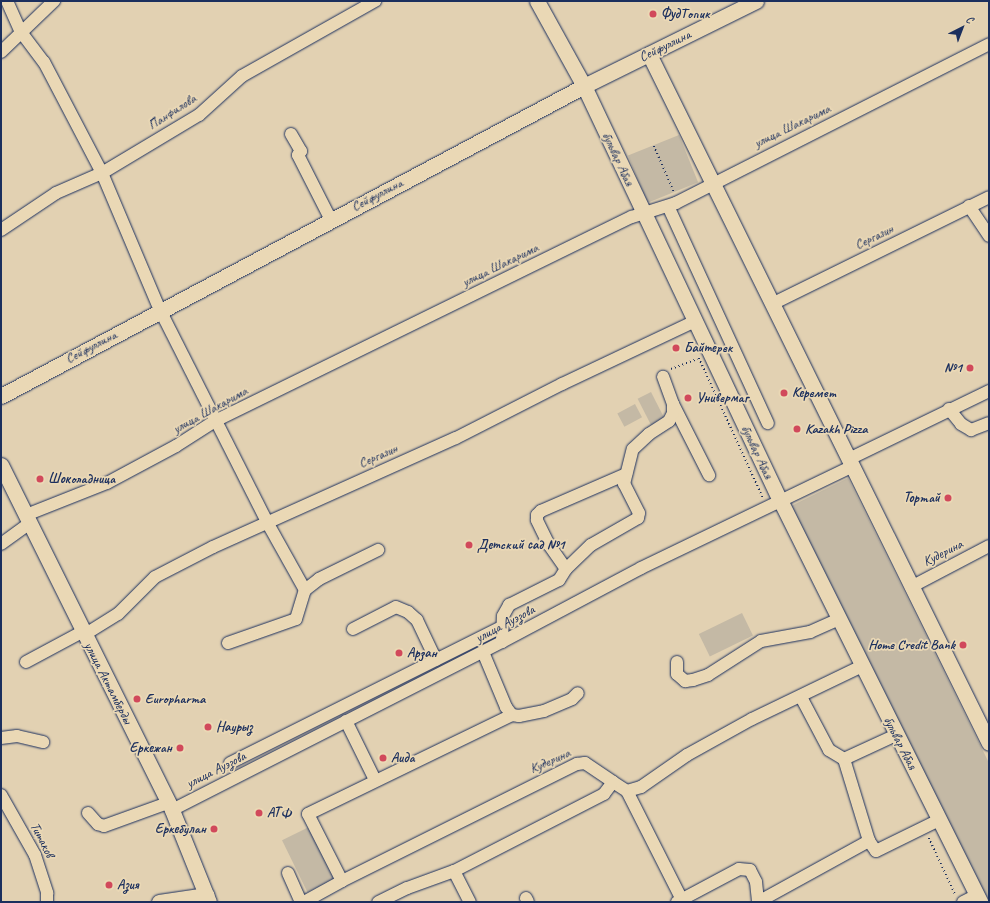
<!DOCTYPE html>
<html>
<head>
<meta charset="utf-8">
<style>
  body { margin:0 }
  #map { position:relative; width:990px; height:903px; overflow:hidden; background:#e2d1b2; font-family:Caveat,sans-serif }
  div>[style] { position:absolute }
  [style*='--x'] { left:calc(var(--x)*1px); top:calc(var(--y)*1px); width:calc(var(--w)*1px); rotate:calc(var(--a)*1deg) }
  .green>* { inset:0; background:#c4b9a5; transform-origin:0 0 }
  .path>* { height:1.5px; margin-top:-0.75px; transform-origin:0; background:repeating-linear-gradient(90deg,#1b2f5e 0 1px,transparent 0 4px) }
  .roads { filter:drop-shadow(0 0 1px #1b2f5e) drop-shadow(0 0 1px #1b2f5e) }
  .minor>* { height:12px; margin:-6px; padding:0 6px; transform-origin:6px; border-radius:6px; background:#ead8b5 }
  .major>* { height:15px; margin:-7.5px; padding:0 7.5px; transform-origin:7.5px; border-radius:7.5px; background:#ead8b5 }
  .dots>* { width:11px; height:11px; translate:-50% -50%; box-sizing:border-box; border:2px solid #ead8b5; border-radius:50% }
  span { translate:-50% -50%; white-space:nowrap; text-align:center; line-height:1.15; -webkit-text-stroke:3.5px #ead8b5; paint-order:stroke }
  .poi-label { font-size:14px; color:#1b2f5e; font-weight:700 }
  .left { translate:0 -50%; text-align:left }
  .right { translate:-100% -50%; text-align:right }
  .street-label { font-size:14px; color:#1b2f5e }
  .frame { position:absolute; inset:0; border:2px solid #1b2f5e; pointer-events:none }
  .north { position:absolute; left:942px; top:8px; width:40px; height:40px; -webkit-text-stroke:3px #ead8b5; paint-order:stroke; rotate:42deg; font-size:11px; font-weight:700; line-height:16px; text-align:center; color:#1b2f5e }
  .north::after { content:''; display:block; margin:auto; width:14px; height:18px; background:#1b2f5e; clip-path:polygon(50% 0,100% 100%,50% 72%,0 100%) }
</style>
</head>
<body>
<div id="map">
  <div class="green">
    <div style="left:679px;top:135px;width:51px;height:55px;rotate:68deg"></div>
    <div style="left:651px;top:392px;width:30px;height:15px;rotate:63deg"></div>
    <div style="left:635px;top:404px;width:15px;height:20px;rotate:62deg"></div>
    <div style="clip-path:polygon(848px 478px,989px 763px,989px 902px,791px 506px)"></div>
    <div style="left:742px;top:613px;width:25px;height:48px;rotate:64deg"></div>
    <div style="left:309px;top:827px;width:58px;height:30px;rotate:64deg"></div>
  </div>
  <div class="path">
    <div style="--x:654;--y:146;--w:50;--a:66.5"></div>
    <div style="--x:699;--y:358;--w:154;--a:65.4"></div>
    <div style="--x:671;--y:369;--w:28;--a:-21"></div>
    <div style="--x:929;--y:838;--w:62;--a:65.1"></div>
  </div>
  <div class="roads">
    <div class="minor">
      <div style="--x:7;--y:1;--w:34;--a:66"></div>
      <div style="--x:21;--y:32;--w:38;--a:53"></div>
      <div style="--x:44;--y:62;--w:125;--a:62.4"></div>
      <div style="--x:102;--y:173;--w:149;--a:67.1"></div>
      <div style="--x:160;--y:310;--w:237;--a:63.2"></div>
      <div style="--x:267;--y:522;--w:78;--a:60.8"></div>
      <div style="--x:1;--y:52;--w:74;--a:-43.9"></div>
      <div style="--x:291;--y:134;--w:20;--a:60"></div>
      <div style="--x:301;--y:151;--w:5;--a:127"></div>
      <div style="--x:298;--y:155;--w:73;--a:63.1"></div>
      <div style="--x:668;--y:206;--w:239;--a:65.3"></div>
      <div style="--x:969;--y:206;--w:36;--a:56"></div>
      <div style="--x:1;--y:230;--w:66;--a:-33.9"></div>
      <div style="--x:56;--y:193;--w:50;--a:-23.5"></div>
      <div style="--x:102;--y:173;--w:113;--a:-30.9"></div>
      <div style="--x:199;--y:115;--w:58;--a:-42.2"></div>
      <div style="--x:242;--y:76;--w:153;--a:-29.4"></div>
      <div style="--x:772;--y:304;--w:242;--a:-26.2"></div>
      <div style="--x:673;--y:404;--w:80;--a:63.1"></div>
      <div style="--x:949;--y:409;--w:19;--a:51"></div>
      <div style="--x:961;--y:424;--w:12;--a:31"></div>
      <div style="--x:971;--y:430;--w:19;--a:-21"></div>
      <div style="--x:849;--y:459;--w:156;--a:-25.9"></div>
      <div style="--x:26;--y:515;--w:87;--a:-21.6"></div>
      <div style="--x:107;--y:483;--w:78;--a:-28.2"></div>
      <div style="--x:176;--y:446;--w:46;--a:-32.7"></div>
      <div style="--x:215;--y:421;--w:464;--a:-26.1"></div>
      <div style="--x:632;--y:217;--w:46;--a:-17.7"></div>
      <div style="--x:676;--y:203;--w:351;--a:-26.9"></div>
      <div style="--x:1;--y:544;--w:36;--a:-36"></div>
      <div style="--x:566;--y:569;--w:29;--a:-125"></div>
      <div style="--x:549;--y:545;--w:28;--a:-116"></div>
      <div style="--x:537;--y:520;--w:5;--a:-90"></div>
      <div style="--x:537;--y:515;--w:6;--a:-45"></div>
      <div style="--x:541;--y:511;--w:93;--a:-23.5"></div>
      <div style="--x:911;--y:587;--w:88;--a:-27.7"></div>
      <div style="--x:353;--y:629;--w:48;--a:-27.1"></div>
      <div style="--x:396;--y:607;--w:13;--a:23"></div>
      <div style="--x:408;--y:612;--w:12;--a:42"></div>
      <div style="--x:417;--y:620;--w:44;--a:64.6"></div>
      <div style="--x:84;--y:635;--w:40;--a:-32"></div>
      <div style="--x:118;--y:614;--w:52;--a:-45"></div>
      <div style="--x:155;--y:577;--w:65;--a:-27.3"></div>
      <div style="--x:213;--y:547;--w:266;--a:-24.2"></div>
      <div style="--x:456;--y:438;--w:119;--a:-27"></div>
      <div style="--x:562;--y:384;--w:147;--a:-25.3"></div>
      <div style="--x:502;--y:642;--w:26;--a:-88"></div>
      <div style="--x:503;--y:616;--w:13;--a:-61"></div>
      <div style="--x:509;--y:605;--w:56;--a:-26.6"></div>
      <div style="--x:559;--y:580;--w:13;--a:-58"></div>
      <div style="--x:566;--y:569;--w:35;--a:-44"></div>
      <div style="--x:591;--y:545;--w:54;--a:-29.9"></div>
      <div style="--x:638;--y:518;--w:5;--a:-79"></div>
      <div style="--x:639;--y:513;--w:33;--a:-117"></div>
      <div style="--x:624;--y:484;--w:36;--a:-76"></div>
      <div style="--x:633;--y:449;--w:22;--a:-43"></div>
      <div style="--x:649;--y:434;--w:24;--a:-33"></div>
      <div style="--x:669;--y:421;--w:9;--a:-63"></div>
      <div style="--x:673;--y:413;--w:9;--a:-90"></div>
      <div style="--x:673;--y:404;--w:29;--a:-110"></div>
      <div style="--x:228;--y:643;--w:72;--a:-19.4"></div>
      <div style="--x:296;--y:619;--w:30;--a:-73"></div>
      <div style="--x:305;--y:590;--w:18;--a:-38"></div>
      <div style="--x:319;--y:579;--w:66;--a:-26.2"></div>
      <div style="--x:483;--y:652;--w:60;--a:67.3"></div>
      <div style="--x:506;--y:707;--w:10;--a:53"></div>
      <div style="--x:512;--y:715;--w:7;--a:8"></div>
      <div style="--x:519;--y:716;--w:25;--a:-11"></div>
      <div style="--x:544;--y:711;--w:30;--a:-23"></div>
      <div style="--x:572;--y:699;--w:8;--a:-45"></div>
      <div style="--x:26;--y:662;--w:64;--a:-28.2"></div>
      <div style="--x:677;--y:662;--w:12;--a:90"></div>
      <div style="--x:677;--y:674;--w:11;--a:41"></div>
      <div style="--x:685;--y:681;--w:8;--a:-7"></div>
      <div style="--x:693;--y:680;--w:16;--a:-18"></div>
      <div style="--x:708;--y:675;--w:63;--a:-32.7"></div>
      <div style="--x:761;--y:641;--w:50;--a:-10.4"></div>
      <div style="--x:810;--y:632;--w:32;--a:-24"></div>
      <div style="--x:801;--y:697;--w:60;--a:62.2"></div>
      <div style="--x:829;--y:750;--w:17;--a:31"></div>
      <div style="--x:844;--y:759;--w:57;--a:-24.8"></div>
      <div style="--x:346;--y:721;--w:66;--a:63.8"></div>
      <div style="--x:1;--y:738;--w:16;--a:-7"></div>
      <div style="--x:17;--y:736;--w:27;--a:13"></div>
      <div style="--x:844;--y:759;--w:86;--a:73"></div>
      <div style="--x:230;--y:763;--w:304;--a:-26.6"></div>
      <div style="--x:613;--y:782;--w:17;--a:33"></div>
      <div style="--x:627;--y:791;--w:15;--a:-16"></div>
      <div style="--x:641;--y:787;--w:56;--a:-34.8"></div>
      <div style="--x:687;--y:755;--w:74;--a:-29"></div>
      <div style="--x:752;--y:719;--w:122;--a:-25.7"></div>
      <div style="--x:627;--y:791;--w:122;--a:63.2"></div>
      <div style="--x:1;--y:795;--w:69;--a:60.5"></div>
      <div style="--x:35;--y:855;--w:40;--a:72"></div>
      <div style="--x:47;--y:893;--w:9;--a:90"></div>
      <div style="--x:172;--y:810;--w:370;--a:-27"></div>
      <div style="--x:502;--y:642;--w:157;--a:-28"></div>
      <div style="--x:641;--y:568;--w:235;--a:-25.7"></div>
      <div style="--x:88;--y:813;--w:15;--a:48"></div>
      <div style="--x:98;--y:824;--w:6;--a:18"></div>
      <div style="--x:104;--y:826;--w:68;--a:-19.8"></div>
      <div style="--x:454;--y:871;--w:35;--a:63"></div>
      <div style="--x:288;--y:873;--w:32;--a:66"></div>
      <div style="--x:342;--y:881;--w:75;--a:-116.9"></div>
      <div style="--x:308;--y:814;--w:227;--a:-25.9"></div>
      <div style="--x:526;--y:898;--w:4;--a:63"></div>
      <div style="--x:304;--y:902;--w:43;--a:-28.9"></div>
      <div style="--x:342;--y:881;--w:263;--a:-26.5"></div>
      <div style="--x:577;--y:764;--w:8;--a:-7"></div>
      <div style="--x:585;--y:763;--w:34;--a:34"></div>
      <div style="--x:613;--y:782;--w:15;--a:127"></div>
      <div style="--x:604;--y:794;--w:169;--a:152.8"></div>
      <div style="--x:454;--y:871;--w:50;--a:160.1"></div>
      <div style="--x:407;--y:888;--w:32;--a:154"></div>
      <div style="--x:677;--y:902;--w:70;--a:-28"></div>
      <div style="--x:739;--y:869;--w:11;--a:5"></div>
      <div style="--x:750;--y:870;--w:13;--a:63"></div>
      <div style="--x:756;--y:882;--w:20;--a:84"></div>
      <div style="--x:758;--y:902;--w:127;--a:-28.8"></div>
      <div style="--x:869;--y:841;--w:12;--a:55"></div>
      <div style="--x:876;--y:851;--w:70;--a:-26.2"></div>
      <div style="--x:963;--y:902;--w:16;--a:-27"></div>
    </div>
    <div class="major">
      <div style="--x:537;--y:1;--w:97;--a:61.1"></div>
      <div style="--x:584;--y:86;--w:460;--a:64.7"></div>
      <div style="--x:781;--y:502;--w:447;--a:63.5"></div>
      <div style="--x:649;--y:54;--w:768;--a:63.74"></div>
      <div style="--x:1;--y:396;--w:660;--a:-28"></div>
      <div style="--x:584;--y:86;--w:192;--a:-26.3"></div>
      <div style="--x:1;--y:465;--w:385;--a:63.6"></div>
      <div style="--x:172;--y:810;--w:99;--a:68.1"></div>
      <div style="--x:159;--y:902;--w:48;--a:-8.5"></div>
    </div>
  </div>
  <div class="dots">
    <div style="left:653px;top:14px;background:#d1495b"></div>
    <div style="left:676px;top:348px;background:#d1495b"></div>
    <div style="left:970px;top:368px;background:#d1495b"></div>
    <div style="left:784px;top:393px;background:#d1495b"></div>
    <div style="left:688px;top:398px;background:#d1495b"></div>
    <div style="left:797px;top:429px;background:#d1495b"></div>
    <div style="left:40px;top:479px;background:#d1495b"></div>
    <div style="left:948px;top:498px;background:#d1495b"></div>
    <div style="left:469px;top:545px;background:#d1495b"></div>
    <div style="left:963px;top:645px;background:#d1495b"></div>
    <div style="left:399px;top:653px;background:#d1495b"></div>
    <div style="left:137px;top:699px;background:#d1495b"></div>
    <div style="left:208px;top:727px;background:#d1495b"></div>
    <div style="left:180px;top:748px;background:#d1495b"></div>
    <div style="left:383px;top:758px;background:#d1495b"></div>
    <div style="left:259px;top:813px;background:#d1495b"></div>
    <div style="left:214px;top:829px;background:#d1495b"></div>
    <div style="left:109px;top:885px;background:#d1495b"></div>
  </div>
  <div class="poi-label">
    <span class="left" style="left:661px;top:14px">ФудТопик</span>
    <span class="left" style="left:684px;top:348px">Байтерек</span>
    <span class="right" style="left:962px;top:368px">№1</span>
    <span class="left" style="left:792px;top:393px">Керемет</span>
    <span class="left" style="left:696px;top:398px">Универмаг</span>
    <span class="left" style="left:805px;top:429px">Kazakh Pizza</span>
    <span class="left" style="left:48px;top:479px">Шоколадница</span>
    <span class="right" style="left:940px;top:498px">Тортай</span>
    <span class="left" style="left:477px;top:545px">Детский сад №1</span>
    <span class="right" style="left:955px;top:645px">Home Credit Bank</span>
    <span class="left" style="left:407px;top:653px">Арзан</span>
    <span class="left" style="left:145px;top:699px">Europharma</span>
    <span class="left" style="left:216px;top:727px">Наурыз</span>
    <span class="right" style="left:172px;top:748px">Еркежан</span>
    <span class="left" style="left:391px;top:758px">Аида</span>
    <span class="left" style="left:267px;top:813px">АТФ</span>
    <span class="right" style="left:206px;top:829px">Еркебулан</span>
    <span class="left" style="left:117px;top:885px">Азия</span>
  </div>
  <div class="street-label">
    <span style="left:665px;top:46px;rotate:-26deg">Сейфуллина</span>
    <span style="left:172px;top:112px;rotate:-33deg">Панфилова</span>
    <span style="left:792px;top:126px;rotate:-26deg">улица Шакарима</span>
    <span style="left:618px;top:159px;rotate:65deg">бульвар Абая</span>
    <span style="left:377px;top:195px;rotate:-28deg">Сейфуллина</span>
    <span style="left:874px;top:237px;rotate:-26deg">Сергазин</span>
    <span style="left:500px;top:265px;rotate:-26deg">улица Шакарима</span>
    <span style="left:91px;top:347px;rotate:-28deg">Сейфуллина</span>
    <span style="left:210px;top:410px;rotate:-29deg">улица Шакарима</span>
    <span style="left:757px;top:452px;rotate:65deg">бульвар Абая</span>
    <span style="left:378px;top:456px;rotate:-24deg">Сергазин</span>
    <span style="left:943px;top:553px;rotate:-27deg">Кудерина</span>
    <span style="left:505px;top:624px;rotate:-28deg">улица Ауэзова</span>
    <span style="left:108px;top:683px;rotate:63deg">улица Актамберды</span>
    <span style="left:900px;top:743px;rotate:63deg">бульвар Абая</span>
    <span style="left:550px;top:761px;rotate:-25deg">Кудерина</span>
    <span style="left:216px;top:770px;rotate:-27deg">улица Ауэзова</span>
    <span style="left:42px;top:840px;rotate:63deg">Титаков</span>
  </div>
  <div class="frame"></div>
  <div class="north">С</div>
</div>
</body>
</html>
